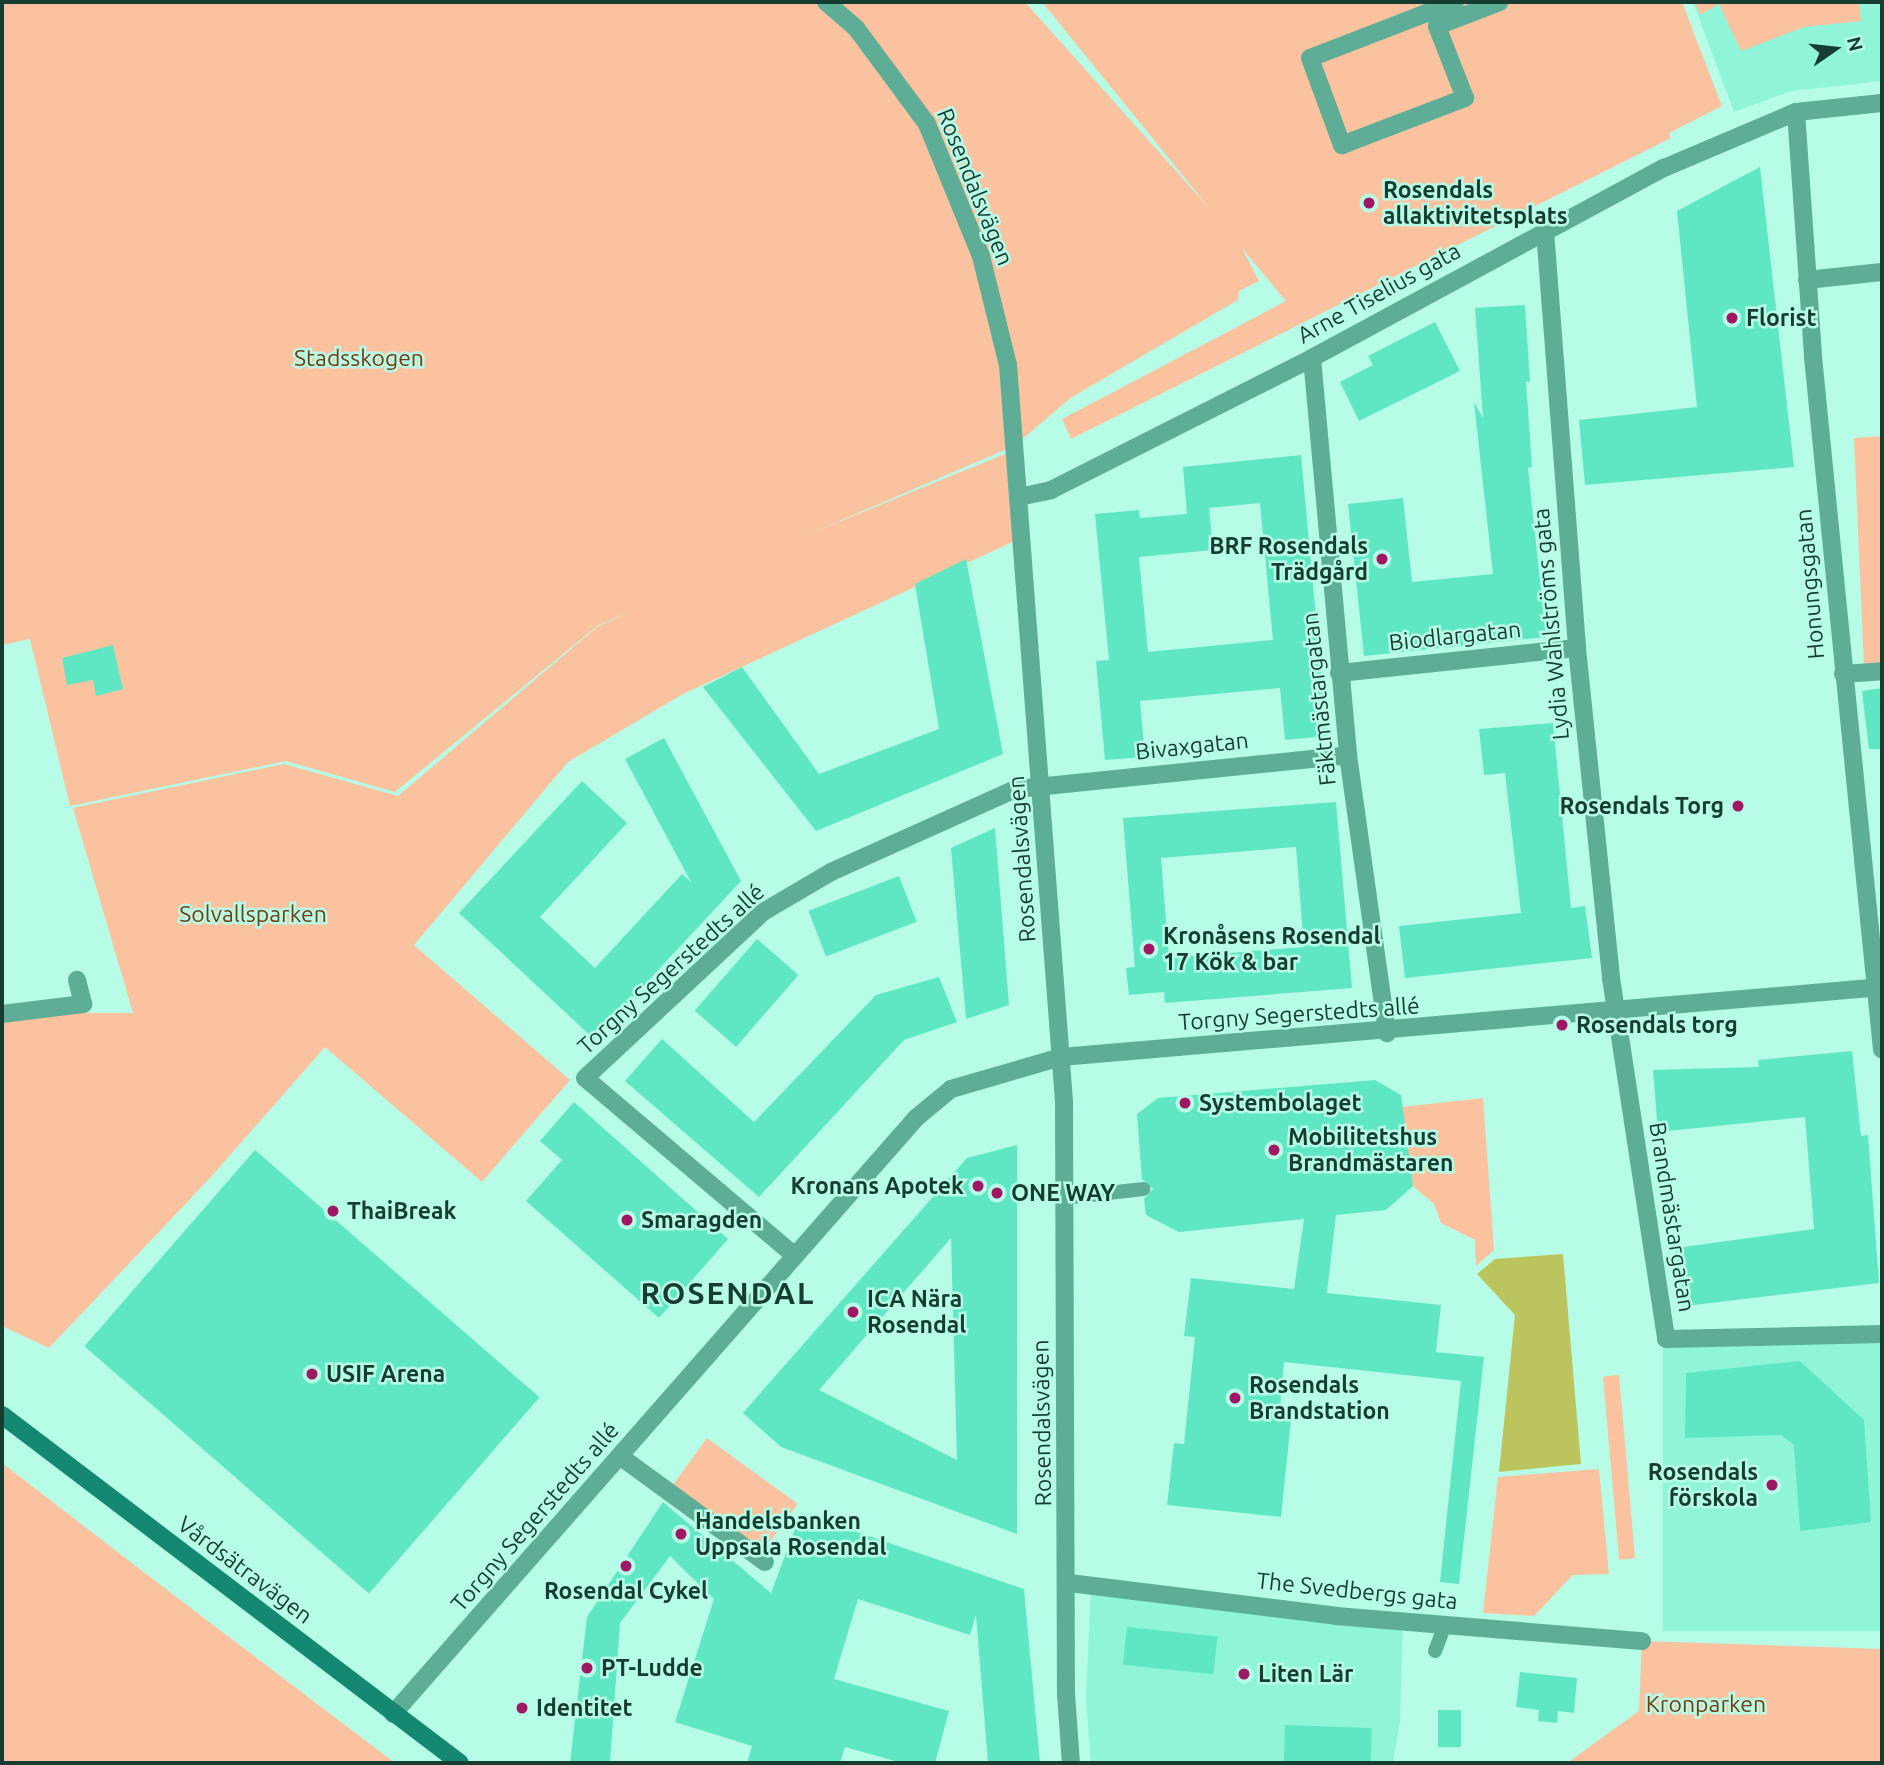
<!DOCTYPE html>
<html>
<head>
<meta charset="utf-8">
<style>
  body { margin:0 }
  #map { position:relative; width:1884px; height:1765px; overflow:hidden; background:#b6fce6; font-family:Ubuntu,sans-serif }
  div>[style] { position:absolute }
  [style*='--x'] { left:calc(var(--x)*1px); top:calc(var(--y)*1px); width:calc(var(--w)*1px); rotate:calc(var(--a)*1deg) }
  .built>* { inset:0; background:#90f5d8; transform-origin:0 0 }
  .green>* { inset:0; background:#fac29f; transform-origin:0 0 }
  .water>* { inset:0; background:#bcc55d }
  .building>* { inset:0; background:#5fe7c4; transform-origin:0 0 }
  .service>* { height:14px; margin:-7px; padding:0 7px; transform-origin:7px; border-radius:7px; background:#5ead96 }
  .pedestrian>* { height:18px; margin:-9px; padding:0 9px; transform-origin:9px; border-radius:9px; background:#5ead96 }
  .minor>* { height:18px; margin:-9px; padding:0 9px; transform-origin:9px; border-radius:9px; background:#5ead96 }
  .secondary>* { height:18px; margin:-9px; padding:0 9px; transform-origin:9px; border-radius:9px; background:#148870 }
  .dots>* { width:19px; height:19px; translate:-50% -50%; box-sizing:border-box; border:4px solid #b6fce6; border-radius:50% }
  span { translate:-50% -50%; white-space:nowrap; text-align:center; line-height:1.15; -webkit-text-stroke:5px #b6fce6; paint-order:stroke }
  .street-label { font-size:23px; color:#173d33 }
  .poi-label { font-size:23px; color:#173d33; font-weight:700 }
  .left { translate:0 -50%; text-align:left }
  .right { translate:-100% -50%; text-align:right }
  .park-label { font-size:23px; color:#753c11 }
  .district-label { font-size:30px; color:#173d33; font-weight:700; letter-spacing:2px }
  .frame { position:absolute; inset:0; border:4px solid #173d33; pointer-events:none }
  .north { position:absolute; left:1800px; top:14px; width:70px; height:70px; -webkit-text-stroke:5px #b6fce6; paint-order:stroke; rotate:76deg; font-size:19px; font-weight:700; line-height:28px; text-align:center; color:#173d33 }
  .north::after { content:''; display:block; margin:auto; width:24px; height:32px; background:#173d33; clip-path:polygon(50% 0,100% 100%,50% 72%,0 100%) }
</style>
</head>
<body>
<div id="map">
  <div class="built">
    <div style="clip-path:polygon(1693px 2px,1882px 2px,1882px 81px,1791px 91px,1734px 112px)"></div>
    <div style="left:1882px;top:1341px;width:290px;height:219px;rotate:90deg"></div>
    <div style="clip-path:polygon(1091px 1588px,1403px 1621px,1400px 1721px,1393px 1763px,1091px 1763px,1086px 1698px)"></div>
  </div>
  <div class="green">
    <div style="clip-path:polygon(2px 2px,1025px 2px,1210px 209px,1042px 2px,1682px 2px,1722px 106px,1669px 133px,1671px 138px,1071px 439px,1062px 419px,1286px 301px,1242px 248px,1259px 281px,1239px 291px,1238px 300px,1072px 397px,1014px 446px,809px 534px,1012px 451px,1019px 539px,683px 694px,568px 762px,414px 945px,570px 1080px,482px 1182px,325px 1047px,210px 1178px,49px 1348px,2px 1326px,2px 1021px,63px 1013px,133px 1013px,73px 808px,284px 764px,398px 796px,597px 627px,635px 610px,597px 626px,395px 792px,286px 761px,70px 806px,30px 639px,2px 645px)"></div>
    <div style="clip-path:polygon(1695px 2px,1859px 2px,1861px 21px,1804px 27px,1741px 51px,1719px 4px,1700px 15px)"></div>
    <div style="clip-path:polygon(1882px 436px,1882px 664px,1864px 666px,1854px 438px)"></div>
    <div style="clip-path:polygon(1483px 1098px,1494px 1250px,1476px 1266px,1475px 1240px,1441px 1223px,1434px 1204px,1413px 1186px,1402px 1107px)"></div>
    <div style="left:1619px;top:1375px;width:184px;height:16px;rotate:85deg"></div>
    <div style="left:707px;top:1438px;width:112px;height:59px;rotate:36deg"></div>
    <div style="clip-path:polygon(2px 1463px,171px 1593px,395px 1763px,2px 1763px)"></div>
    <div style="clip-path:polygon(1599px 1469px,1609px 1574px,1573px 1575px,1534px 1616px,1483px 1613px,1498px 1477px)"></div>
    <div style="clip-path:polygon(1642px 1641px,1882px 1649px,1882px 1763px,1567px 1763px,1639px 1711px)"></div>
  </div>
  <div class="water">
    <div style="clip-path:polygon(1563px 1254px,1581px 1464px,1499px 1472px,1515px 1315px,1477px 1274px,1495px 1259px)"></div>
  </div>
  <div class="building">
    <div style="clip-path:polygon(1760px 167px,1794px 467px,1585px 485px,1579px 420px,1697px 407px,1677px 211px)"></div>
    <div style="clip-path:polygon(1525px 305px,1530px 382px,1526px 382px,1532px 467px,1528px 468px,1546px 637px,1364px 656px,1348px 504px,1403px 498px,1412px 582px,1493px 574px,1474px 402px,1483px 418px,1475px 308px)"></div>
    <div style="clip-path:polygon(1435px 322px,1460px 371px,1359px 421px,1340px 382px,1373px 365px,1368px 356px)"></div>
    <div style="clip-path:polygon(evenodd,1301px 455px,1327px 736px,1285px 740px,1280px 688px,1140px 701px,1145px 757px,1105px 760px,1096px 661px,1109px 660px,1095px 514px,1139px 510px,1140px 518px,1187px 514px,1183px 467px,1301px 455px,1260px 503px,1273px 640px,1148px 652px,1139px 557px,1213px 550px,1209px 508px,1260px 503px)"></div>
    <div style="clip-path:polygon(966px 559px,1003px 754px,816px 831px,703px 687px,742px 667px,819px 774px,939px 729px,915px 584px)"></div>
    <div style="clip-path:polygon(113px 645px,123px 689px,96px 696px,93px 680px,67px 685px,62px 658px)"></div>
    <div style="clip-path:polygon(1882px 688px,1882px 749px,1869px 749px,1862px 691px)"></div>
    <div style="clip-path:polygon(1553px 723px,1571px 908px,1585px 906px,1592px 958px,1405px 978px,1399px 926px,1521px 913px,1505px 773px,1484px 775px,1479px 729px)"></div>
    <div style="clip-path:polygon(664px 738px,741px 881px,594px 1039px,459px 913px,582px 781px,627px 823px,540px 917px,595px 968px,682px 874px,691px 882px,625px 759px)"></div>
    <div style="clip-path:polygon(evenodd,1336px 802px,1352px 988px,1165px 1003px,1164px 992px,1129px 995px,1126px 968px,1135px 967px,1123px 818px,1336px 802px,1296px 847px,1304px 947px,1169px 958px,1161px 858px,1296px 847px)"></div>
    <div style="clip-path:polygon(995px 828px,1009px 1005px,966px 1019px,951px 848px)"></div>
    <div style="left:899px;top:876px;width:49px;height:97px;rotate:69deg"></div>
    <div style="left:757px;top:939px;width:55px;height:95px;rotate:41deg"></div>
    <div style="clip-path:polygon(939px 977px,957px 1022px,904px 1040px,759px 1197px,625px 1081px,662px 1039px,754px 1122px,876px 995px)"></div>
    <div style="clip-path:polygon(1852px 1051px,1861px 1136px,1868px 1135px,1879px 1283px,1685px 1306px,1676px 1248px,1814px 1229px,1805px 1117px,1658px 1132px,1653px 1070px,1759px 1067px,1758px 1060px)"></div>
    <div style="clip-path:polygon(1375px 1080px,1401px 1095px,1413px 1186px,1386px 1210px,1336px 1215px,1327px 1293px,1441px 1305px,1436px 1352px,1484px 1357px,1459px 1584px,1440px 1582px,1461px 1381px,1284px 1362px,1279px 1419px,1291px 1420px,1281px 1517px,1167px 1505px,1174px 1443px,1184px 1444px,1195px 1337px,1184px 1336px,1191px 1278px,1294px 1289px,1304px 1219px,1179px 1232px,1146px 1215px,1144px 1199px,1153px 1189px,1142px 1179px,1137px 1114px,1158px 1098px)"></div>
    <div style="clip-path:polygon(574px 1102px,728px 1239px,659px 1318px,526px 1201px,562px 1160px,540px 1141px)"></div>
    <div style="clip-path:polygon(evenodd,1017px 1145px,1017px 1534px,781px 1447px,743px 1413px,967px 1158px,1017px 1145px,951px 1238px,957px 1460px,819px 1390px,951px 1238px)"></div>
    <div style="left:255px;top:1150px;width:377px;height:260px;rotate:41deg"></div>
    <div style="clip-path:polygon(1800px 1361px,1864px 1420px,1871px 1522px,1800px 1531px,1794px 1445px,1781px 1435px,1685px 1438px,1686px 1373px)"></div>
    <div style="clip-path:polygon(663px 1502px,771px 1593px,801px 1513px,1024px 1589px,1040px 1763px,988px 1763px,976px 1615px,970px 1635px,858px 1599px,834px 1679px,949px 1711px,935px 1763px,902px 1763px,845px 1747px,840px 1763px,747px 1763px,752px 1746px,675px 1722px,714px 1599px,670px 1556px,620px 1623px,610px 1763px,570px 1763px,587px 1617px)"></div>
    <div style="left:1127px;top:1627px;width:91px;height:38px;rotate:6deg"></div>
    <div style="clip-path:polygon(1520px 1672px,1577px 1678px,1574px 1713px,1558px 1711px,1557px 1723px,1538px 1721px,1539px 1710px,1516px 1707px)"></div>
    <div style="left:1438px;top:1710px;width:23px;height:37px"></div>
    <div style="left:1285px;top:1725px;width:87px;height:38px;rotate:2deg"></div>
  </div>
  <div class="service">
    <div style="--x:1064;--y:1198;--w:80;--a:-6.5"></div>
    <div style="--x:1435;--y:1651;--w:28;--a:-69"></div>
  </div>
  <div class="pedestrian">
    <div style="--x:1455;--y:2;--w:155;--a:158.9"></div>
    <div style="--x:1310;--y:58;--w:93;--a:69.8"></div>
    <div style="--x:1342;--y:145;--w:132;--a:-20.9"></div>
    <div style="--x:1465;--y:98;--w:77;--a:-111.3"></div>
    <div style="--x:1437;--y:26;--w:67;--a:-20.9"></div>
  </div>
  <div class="minor">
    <div style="--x:826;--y:2;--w:40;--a:41"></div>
    <div style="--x:856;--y:28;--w:119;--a:53.5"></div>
    <div style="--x:927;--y:124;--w:143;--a:67.8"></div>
    <div style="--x:981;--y:256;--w:112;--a:76.1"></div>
    <div style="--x:1008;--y:365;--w:739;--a:85.65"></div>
    <div style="--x:1064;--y:1102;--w:592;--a:89.81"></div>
    <div style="--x:1066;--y:1694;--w:69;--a:85.9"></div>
    <div style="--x:1796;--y:112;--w:246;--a:86"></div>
    <div style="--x:1813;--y:357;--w:696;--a:84.31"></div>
    <div style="--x:1545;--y:231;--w:418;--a:85.6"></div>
    <div style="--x:1577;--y:648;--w:332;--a:84.1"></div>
    <div style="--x:1611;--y:978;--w:365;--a:81.3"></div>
    <div style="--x:1666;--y:1339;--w:216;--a:-1.3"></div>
    <div style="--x:1807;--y:280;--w:75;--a:-6.1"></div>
    <div style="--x:1312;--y:358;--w:399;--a:84.8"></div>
    <div style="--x:1348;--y:755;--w:281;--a:82"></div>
    <div style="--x:1019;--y:497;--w:33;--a:-12"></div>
    <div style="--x:1051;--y:490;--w:292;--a:-26.8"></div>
    <div style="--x:1312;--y:358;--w:400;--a:-28.4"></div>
    <div style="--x:1664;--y:168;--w:143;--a:-23"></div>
    <div style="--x:1796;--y:112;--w:86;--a:-6"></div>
    <div style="--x:1339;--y:673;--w:239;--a:-6"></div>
    <div style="--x:1843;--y:674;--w:39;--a:-4"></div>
    <div style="--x:2;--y:1014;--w:82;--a:-7"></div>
    <div style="--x:83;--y:1004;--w:25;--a:-104"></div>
    <div style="--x:795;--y:1256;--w:275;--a:-139.7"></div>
    <div style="--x:585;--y:1078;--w:243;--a:-43"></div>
    <div style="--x:763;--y:912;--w:79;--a:-30.5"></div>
    <div style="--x:831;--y:872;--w:203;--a:-24.2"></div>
    <div style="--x:1016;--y:789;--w:334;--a:-5.8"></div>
    <div style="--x:621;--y:1457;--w:178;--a:36.1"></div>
    <div style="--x:1069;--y:1583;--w:269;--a:7"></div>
    <div style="--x:1336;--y:1616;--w:307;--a:4.7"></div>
    <div style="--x:393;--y:1714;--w:793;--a:-48.73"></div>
    <div style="--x:916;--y:1118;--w:45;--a:-39.6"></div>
    <div style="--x:951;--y:1089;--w:115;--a:-16.2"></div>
    <div style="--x:1061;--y:1057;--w:824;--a:-4.87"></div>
  </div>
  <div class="secondary">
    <div style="--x:2;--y:1415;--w:575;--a:37.23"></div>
  </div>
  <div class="dots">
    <div style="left:1369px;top:203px;background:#a01864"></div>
    <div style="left:1732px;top:318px;background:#a01864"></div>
    <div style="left:1382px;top:559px;background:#a01864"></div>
    <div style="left:1738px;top:806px;background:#a01864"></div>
    <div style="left:1149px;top:949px;background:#a01864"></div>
    <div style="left:1562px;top:1025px;background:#a01864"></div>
    <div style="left:1185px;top:1103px;background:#a01864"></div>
    <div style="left:1274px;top:1150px;background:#a01864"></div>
    <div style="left:978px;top:1186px;background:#a01864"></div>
    <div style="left:997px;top:1193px;background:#a01864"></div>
    <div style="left:333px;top:1211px;background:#a01864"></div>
    <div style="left:627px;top:1220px;background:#a01864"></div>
    <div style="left:853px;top:1312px;background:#a01864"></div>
    <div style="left:312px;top:1374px;background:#a01864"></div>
    <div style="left:1235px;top:1398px;background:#a01864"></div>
    <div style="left:1772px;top:1485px;background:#a01864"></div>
    <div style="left:681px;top:1534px;background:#a01864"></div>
    <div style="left:626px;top:1566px;background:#a01864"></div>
    <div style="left:587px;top:1668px;background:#a01864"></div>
    <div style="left:1244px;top:1674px;background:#a01864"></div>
    <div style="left:522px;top:1708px;background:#a01864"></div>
  </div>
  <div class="street-label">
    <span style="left:975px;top:187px;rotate:68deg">Rosendalsvägen</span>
    <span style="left:1379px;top:293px;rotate:-29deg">Arne Tiselius gata</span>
    <span style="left:1810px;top:584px;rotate:-95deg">Honungsgatan</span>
    <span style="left:1551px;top:624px;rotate:-95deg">Lydia Wahlströms gata</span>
    <span style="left:1455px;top:636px;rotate:-6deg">Biodlargatan</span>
    <span style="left:1319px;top:699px;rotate:-96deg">Fäktmästargatan</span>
    <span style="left:1192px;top:746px;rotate:-6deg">Bivaxgatan</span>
    <span style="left:1022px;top:859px;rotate:-94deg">Rosendalsvägen</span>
    <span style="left:671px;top:969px;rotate:-42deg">Torgny Segerstedts allé</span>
    <span style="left:1299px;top:1014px;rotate:-4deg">Torgny Segerstedts allé</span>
    <span style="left:1672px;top:1217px;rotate:81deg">Brandmästargatan</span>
    <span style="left:1042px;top:1423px;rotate:-91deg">Rosendalsvägen</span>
    <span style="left:535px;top:1517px;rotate:-49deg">Torgny Segerstedts allé</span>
    <span style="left:245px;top:1570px;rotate:37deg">Vårdsätravägen</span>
    <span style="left:1357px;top:1591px;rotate:6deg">The Svedbergs gata</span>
  </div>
  <div class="poi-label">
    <span class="left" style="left:1383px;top:203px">Rosendals<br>allaktivitetsplats</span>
    <span class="left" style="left:1746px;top:318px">Florist</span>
    <span class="right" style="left:1368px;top:559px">BRF Rosendals<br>Trädgård</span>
    <span class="right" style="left:1724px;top:806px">Rosendals Torg</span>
    <span class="left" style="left:1163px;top:949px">Kronåsens Rosendal<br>17 Kök &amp; bar</span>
    <span class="left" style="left:1576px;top:1025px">Rosendals torg</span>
    <span class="left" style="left:1199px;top:1103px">Systembolaget</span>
    <span class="left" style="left:1288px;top:1150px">Mobilitetshus<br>Brandmästaren</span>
    <span class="right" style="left:964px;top:1186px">Kronans Apotek</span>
    <span class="left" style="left:1011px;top:1193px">ONE WAY</span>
    <span class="left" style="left:347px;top:1211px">ThaiBreak</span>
    <span class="left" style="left:641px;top:1220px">Smaragden</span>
    <span class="left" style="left:867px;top:1312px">ICA Nära<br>Rosendal</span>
    <span class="left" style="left:326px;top:1374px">USIF Arena</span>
    <span class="left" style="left:1249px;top:1398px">Rosendals<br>Brandstation</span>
    <span class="right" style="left:1758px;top:1485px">Rosendals<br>förskola</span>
    <span class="left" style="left:695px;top:1534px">Handelsbanken<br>Uppsala Rosendal</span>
    <span style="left:626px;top:1591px">Rosendal Cykel</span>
    <span class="left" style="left:601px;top:1668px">PT-Ludde</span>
    <span class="left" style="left:1258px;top:1674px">Liten Lär</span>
    <span class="left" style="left:536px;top:1708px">Identitet</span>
  </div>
  <div class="park-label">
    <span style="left:359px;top:358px">Stadsskogen</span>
    <span style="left:253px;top:914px">Solvallsparken</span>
    <span style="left:1706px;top:1704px">Kronparken</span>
  </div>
  <div class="district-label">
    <span style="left:728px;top:1293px">ROSENDAL</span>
  </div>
  <div class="frame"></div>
  <div class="north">N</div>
</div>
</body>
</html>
